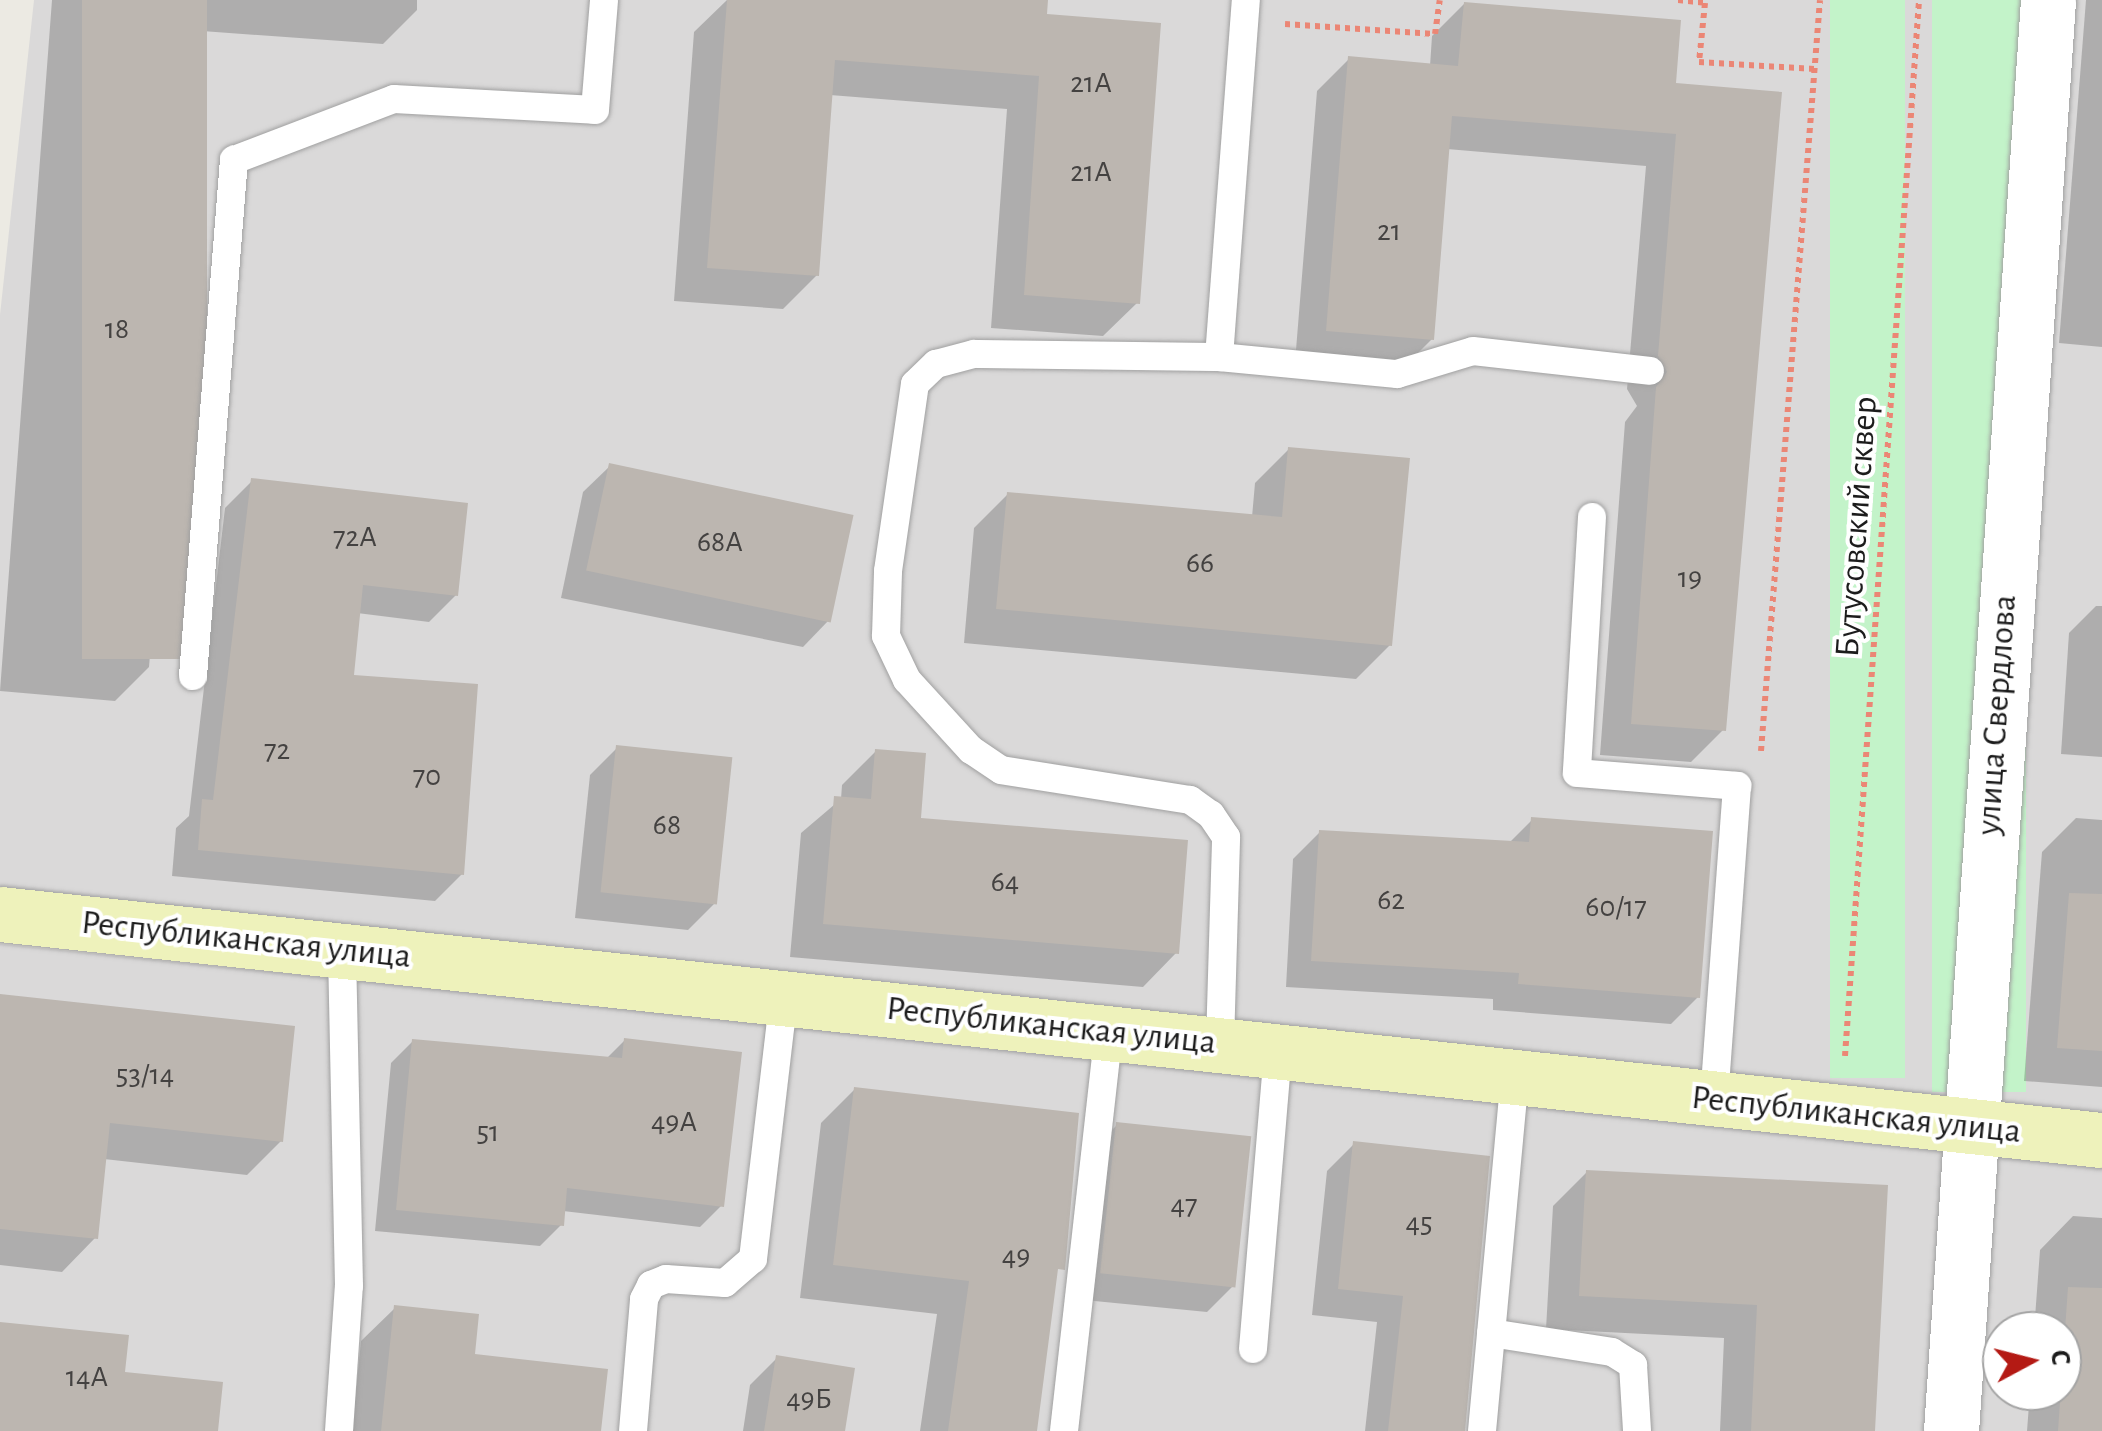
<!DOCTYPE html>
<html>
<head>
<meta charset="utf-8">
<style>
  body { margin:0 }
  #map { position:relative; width:2102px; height:1431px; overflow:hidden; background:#eceae3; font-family:"Alegreya Sans",sans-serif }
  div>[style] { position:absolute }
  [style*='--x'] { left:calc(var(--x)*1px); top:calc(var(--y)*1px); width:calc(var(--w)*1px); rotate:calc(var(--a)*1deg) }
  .residential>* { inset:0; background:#dad9d9 }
  .park>* { inset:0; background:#c3f3c9; transform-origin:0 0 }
  .shadow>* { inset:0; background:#0003 }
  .building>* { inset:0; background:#bcb6b0; transform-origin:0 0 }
  .path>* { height:6px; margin-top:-3px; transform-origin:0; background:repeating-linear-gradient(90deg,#eb8675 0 5px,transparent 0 10px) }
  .roads { filter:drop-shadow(0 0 2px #a0a0a0) drop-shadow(0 0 2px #a0a0a0) }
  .service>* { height:28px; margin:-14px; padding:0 14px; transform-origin:14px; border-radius:14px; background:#fff }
  .minor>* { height:55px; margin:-27.5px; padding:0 27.5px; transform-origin:27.5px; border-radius:27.5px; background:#fff }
  .secondary>* { height:55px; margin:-27.5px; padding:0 27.5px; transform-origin:27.5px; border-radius:27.5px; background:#eef2bb }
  span { translate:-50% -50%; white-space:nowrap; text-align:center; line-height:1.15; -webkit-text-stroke:8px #fff; paint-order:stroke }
  .number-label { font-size:30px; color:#444241 }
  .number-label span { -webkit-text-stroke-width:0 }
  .street-label { font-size:35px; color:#1c1c1c }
  .north { position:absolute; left:1982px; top:1311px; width:100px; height:100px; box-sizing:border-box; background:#fff; border:2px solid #a4a4a4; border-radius:50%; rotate:83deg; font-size:28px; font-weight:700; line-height:40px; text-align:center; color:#1c1c1c }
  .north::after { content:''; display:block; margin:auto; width:35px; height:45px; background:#b41a14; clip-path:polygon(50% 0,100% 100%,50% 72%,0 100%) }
</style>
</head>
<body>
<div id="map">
  <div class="residential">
    <div style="clip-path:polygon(34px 0,2031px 0,1955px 1106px,0 892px,0 315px)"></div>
    <div style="clip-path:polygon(2065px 0,2102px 0,2102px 1122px,1983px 1110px)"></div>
    <div style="clip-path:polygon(0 944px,1948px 1145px,1926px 1431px,0 1431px)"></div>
    <div style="clip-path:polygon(evenodd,1983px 1148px,2102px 1160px,2102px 1431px,1969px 1431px,1983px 1148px,2002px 1331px,2062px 1331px,2062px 1391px,2002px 1391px,2002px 1331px)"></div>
  </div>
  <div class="park">
    <div style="left:1830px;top:0;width:75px;height:1078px"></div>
    <div style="left:1932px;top:0;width:94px;height:1092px"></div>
  </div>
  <div class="shadow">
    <div style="clip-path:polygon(52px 0,417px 0,417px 10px,383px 44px,202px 31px,149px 667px,115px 701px,0 691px)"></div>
    <div style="clip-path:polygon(727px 0,1045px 0,1044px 16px,1137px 303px,1103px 336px,991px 328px,1007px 109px,830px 95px,817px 275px,783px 309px,674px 301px,694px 32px)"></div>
    <div style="clip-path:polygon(2086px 0,2102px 0,2102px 347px,2059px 343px)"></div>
    <div style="clip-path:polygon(1464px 4px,1673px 85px,1723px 730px,1691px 762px,1600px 755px,1625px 422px,1637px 406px,1627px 389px,1646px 166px,1447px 149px,1432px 339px,1400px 371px,1295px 362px,1317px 91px,1349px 59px,1430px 66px,1432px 36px)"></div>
    <div style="clip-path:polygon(1289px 449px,1390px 645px,1356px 679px,964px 643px,974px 528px,1008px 494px,1252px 517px,1255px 483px)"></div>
    <div style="clip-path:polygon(610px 466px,829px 620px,803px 647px,561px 598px,583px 492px)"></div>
    <div style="clip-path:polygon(252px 481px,456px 595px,429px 622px,357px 613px,352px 678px,462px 874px,435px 901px,172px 876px,176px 828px,189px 816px,225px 508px)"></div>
    <div style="clip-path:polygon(2096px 606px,2102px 606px,2102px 757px,2061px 754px,2069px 633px)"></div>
    <div style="clip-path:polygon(617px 748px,715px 903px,688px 930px,575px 918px,590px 775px)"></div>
    <div style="clip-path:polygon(876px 751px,918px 820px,1176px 953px,1143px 987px,790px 957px,801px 833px,841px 799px,842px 785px)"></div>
    <div style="clip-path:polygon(2076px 818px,2102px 820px,2102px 1087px,2024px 1081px,2042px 852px)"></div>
    <div style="clip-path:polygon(1532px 820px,1698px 997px,1671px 1024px,1493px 1010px,1493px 999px,1286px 987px,1293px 859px,1320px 832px,1508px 844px)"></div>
    <div style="clip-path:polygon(0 997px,281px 1141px,247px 1175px,104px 1159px,95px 1238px,62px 1272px,0 1265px)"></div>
    <div style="clip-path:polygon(625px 1040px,721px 1206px,700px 1227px,563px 1211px,561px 1225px,540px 1246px,375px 1231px,391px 1063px,413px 1041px,606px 1059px)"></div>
    <div style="clip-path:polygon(855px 1089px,1077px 1116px,1036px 1431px,920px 1431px,937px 1314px,800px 1298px,821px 1123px)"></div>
    <div style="clip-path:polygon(1117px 1125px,1234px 1285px,1207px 1312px,1074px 1299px,1090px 1152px)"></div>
    <div style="clip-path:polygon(1354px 1144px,1462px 1431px,1365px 1431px,1377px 1322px,1312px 1315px,1327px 1171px)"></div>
    <div style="clip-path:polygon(1587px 1172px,1885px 1188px,1873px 1431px,1720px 1431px,1724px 1338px,1546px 1329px,1553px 1206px)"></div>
    <div style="clip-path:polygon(2073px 1216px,2102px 1218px,2102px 1431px,2027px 1431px,2030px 1391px,2062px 1391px,2062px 1331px,2034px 1331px,2040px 1250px)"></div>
    <div style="clip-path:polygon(395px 1308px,472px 1356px,599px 1431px,352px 1431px,361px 1341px)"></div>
    <div style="clip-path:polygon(777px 1358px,842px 1431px,743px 1431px,750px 1385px)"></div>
  </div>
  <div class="building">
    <div style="left:82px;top:0;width:125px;height:659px"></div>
    <div style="clip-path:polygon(727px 0,1048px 0,1047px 14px,1161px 23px,1140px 304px,1024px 295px,1039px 76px,835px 60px,819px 276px,707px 268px)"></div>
    <div style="clip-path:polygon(1464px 2px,1681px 20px,1676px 83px,1782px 92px,1726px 731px,1631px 724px,1656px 387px,1667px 372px,1658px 356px,1676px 134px,1452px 116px,1434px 340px,1326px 331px,1348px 56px,1458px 66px)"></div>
    <div style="clip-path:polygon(1288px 447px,1410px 458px,1392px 646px,996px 609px,1007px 492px,1282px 517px)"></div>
    <div style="left:609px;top:463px;width:250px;height:110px;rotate:12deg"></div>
    <div style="clip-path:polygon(251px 478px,468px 503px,458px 596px,363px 585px,354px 675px,478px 684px,464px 875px,198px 850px,202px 799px,213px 800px)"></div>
    <div style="left:616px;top:745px;width:117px;height:148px;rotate:6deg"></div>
    <div style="clip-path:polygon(875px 749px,926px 753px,921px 818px,1188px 840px,1179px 954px,823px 924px,834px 796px,871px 799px)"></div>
    <div style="clip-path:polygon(1531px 817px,1713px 831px,1700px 998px,1518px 984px,1519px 973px,1311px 961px,1319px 830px,1529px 842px)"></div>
    <div style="clip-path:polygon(2069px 893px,2102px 894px,2102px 1051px,2057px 1048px)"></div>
    <div style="clip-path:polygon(0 994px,295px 1026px,283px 1142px,110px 1123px,98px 1239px,0 1229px)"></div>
    <div style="clip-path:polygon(624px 1038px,742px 1052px,724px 1207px,567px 1188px,564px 1226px,396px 1210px,412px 1039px,622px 1058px)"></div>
    <div style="clip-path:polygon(854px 1087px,1079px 1113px,1065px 1270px,1058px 1269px,1037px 1431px,948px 1431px,969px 1281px,833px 1265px)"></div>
    <div style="left:1116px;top:1122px;width:136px;height:152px;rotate:6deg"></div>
    <div style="clip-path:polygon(1353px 1141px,1490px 1156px,1465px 1431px,1388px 1431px,1403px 1296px,1338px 1289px)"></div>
    <div style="clip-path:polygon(1586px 1170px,1888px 1185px,1875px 1431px,1751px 1431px,1757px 1305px,1579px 1296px)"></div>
    <div style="clip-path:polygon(2068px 1287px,2102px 1288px,2102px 1431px,2058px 1431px)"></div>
    <div style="clip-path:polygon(394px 1305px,479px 1314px,475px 1354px,608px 1369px,601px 1431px,381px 1431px)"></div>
    <div style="clip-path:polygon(0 1322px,129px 1335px,125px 1372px,223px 1382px,218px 1431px,0 1431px)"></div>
    <div style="clip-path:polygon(776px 1355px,855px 1368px,845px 1431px,764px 1431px)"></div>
  </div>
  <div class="path">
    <div style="--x:1678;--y:0;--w:27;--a:6"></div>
    <div style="--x:1705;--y:3;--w:59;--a:95.8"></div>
    <div style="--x:1699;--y:62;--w:116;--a:3.5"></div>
    <div style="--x:1285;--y:24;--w:150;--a:3.8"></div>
    <div style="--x:1435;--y:34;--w:34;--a:-82"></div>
    <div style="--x:1761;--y:751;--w:753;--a:-85.51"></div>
    <div style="--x:1845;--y:1056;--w:1059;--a:-85.99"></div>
  </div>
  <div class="roads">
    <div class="service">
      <div style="--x:1219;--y:357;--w:179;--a:5.5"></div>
      <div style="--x:1397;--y:374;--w:79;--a:-16.8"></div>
      <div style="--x:1473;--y:351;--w:178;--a:6.4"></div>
      <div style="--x:1592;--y:517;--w:256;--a:93.4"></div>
      <div style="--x:1577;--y:773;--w:161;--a:4.6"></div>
      <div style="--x:1737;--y:786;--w:315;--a:94.2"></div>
      <div style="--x:193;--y:676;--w:518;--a:-85.46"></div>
      <div style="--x:234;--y:160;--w:171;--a:-20.9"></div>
      <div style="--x:394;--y:99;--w:201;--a:3.1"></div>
      <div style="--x:595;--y:110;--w:110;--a:-85.3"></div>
      <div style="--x:1220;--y:1043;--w:206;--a:-88.3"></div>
      <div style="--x:1226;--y:837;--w:27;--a:-124"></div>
      <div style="--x:1211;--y:815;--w:26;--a:-144"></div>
      <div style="--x:1190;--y:800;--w:191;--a:-171"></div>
      <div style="--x:1001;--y:770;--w:36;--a:-146"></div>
      <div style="--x:971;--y:750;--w:95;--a:-132.4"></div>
      <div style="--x:907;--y:680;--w:49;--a:-115.5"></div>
      <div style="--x:886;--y:636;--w:65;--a:-88.2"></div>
      <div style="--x:888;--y:571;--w:189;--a:-81.8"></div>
      <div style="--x:915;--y:384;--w:29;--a:-44"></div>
      <div style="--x:936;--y:364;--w:39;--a:-15"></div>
      <div style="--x:974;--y:354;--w:245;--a:0.7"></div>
      <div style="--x:1219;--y:357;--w:358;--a:-85.7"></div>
      <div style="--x:1491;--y:1333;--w:122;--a:8.9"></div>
      <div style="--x:1612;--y:1352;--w:25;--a:32"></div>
      <div style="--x:1633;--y:1365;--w:66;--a:86.5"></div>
      <div style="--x:1253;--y:1349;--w:300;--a:-85.2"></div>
      <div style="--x:339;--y:1431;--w:145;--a:-86.1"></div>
      <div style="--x:349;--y:1286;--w:335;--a:-91.2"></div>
      <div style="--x:633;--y:1431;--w:132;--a:-85.2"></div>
      <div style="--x:644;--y:1299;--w:16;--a:-63"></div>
      <div style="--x:651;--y:1285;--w:16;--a:-22"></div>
      <div style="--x:666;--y:1279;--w:59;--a:3.9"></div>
      <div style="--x:725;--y:1283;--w:37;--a:-41"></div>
      <div style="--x:753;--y:1259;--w:264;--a:-83.3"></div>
      <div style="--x:1064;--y:1431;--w:402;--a:-83.6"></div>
      <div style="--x:1482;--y:1431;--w:356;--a:-84.7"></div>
    </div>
    <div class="minor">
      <div style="--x:1951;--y:1431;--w:1434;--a:-86.12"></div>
    </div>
    <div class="secondary">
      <div style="--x:0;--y:914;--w:2114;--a:6.14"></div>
    </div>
  </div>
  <div class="number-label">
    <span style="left:1091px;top:83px">21А</span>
    <span style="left:1091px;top:172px">21А</span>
    <span style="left:1389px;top:231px">21</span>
    <span style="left:117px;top:329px">18</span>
    <span style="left:355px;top:537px">72А</span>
    <span style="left:720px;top:542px">68А</span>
    <span style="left:1200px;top:563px">66</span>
    <span style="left:1690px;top:578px">19</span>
    <span style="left:277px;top:750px">72</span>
    <span style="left:427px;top:776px">70</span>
    <span style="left:667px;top:825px">68</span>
    <span style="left:1005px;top:882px">64</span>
    <span style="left:1391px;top:900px">62</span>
    <span style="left:1616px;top:907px">60/17</span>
    <span style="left:145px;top:1075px">53/14</span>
    <span style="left:674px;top:1122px">49А</span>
    <span style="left:488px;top:1132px">51</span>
    <span style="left:1184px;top:1205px">47</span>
    <span style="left:1419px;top:1223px">45</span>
    <span style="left:1016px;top:1256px">49</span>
    <span style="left:87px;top:1377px">14А</span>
    <span style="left:809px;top:1399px">49Б</span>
  </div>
  <div class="street-label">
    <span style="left:1857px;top:527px;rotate:-86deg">Бутусовский сквер</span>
    <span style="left:1997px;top:715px;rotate:-86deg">улица Свердлова</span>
    <span style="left:246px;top:940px;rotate:6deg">Республиканская улица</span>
    <span style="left:1051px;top:1026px;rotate:6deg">Республиканская улица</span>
    <span style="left:1856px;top:1115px;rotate:6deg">Республиканская улица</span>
  </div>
  <div class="north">С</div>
</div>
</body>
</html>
